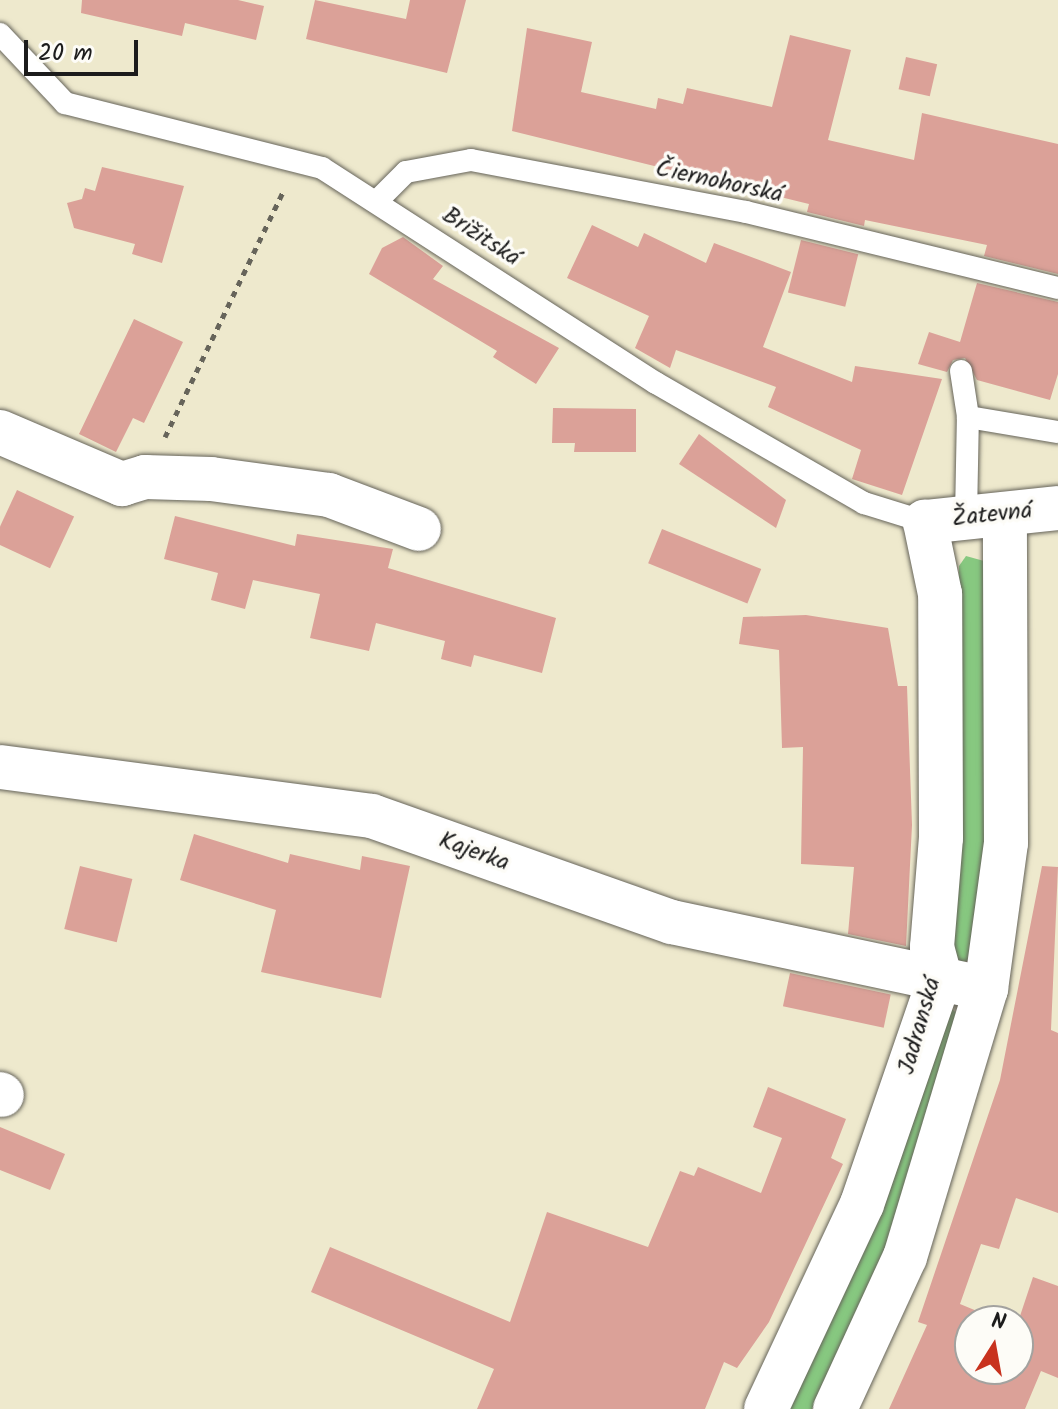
<!DOCTYPE html>
<html>
<head>
<meta charset="utf-8">
<style>
  body { margin:0 }
  #map { position:relative; width:1058px; height:1409px; overflow:hidden; background:#eee9cd; font-family:Kalam,sans-serif }
  div>[style] { position:absolute }
  [style*='--x'] { left:calc(var(--x)*1px); top:calc(var(--y)*1px); width:calc(var(--w)*1px); rotate:calc(var(--a)*1deg) }
  .green>* { inset:0; background:#87c880 }
  .building>* { inset:0; background:#dba198; transform-origin:0 0 }
  .path>* { height:5px; margin-top:-2.5px; transform-origin:0; background:repeating-linear-gradient(90deg,#66645a 0 6px,transparent 0 12px) }
  .roads { filter:drop-shadow(0 0 2px #66645a) drop-shadow(0 0 2px #66645a) }
  .lane>* { height:22px; margin:-11px; padding:0 11px; transform-origin:11px; border-radius:11px; background:#fff }
  .street>* { height:44px; margin:-22px; padding:0 22px; transform-origin:22px; border-radius:22px; background:#fff }
  span { translate:-50% -50%; white-space:nowrap; text-align:center; line-height:1.15; -webkit-text-stroke:7px #fdfcf7; paint-order:stroke }
  .street-label { font-size:24px; color:#1c1c1c }
  .north { position:absolute; left:954px; top:1305px; width:80px; height:80px; box-sizing:border-box; background:#fdfcf7; border:2px solid #a3a29f; border-radius:50%; rotate:11deg; font-size:22px; font-weight:700; line-height:32px; text-align:center; color:#1c1c1c }
  .north::after { content:''; display:block; margin:auto; width:28px; height:36px; background:#c8321e; clip-path:polygon(50% 0,100% 100%,50% 72%,0 100%) }
  .scale { position:absolute; left:24px; top:40px; width:114px; height:36px; box-sizing:border-box; border:4px solid #1c1c1c; border-top:0; padding-left:10px; font-size:24px; line-height:28px; white-space:nowrap; color:#1c1c1c; -webkit-text-stroke:6px #fdfcf7; paint-order:stroke }
</style>
</head>
<body>
<div id="map">
  <div class="green">
    <div style="clip-path:polygon(966px 556px,984px 561px,987px 866px,971px 959px,964px 962px,953px 960px,959px 566px)"></div>
    <div style="clip-path:polygon(950px 1007px,959px 1016px,931px 1116px,861px 1319px,812px 1409px,781px 1409px)"></div>
  </div>
  <div class="building">
    <div style="clip-path:polygon(82px 0,238px 0,264px 6px,256px 40px,185px 23px,182px 36px,81px 13px)"></div>
    <div style="clip-path:polygon(315px 0,406px 19px,410px 0,466px 0,447px 73px,306px 39px)"></div>
    <div style="clip-path:polygon(527px 28px,592px 42px,581px 92px,656px 109px,658px 98px,683px 104px,687px 88px,772px 107px,790px 35px,851px 50px,828px 140px,914px 160px,922px 113px,1058px 144px,1058px 274px,984px 256px,987px 245px,865px 220px,864px 226px,807px 212px,809px 204px,512px 131px)"></div>
    <div style="left:906px;top:57px;width:32px;height:33px;rotate:13deg"></div>
    <div style="clip-path:polygon(102px 167px,184px 186px,162px 263px,132px 254px,135px 244px,74px 228px,67px 203px,82px 199px,85px 188px,95px 191px)"></div>
    <div style="clip-path:polygon(592px 225px,638px 247px,644px 233px,706px 263px,714px 243px,791px 272px,763px 347px,852px 382px,855px 366px,942px 379px,902px 495px,852px 479px,861px 450px,768px 407px,776px 387px,676px 350px,670px 368px,635px 348px,649px 316px,567px 278px)"></div>
    <div style="clip-path:polygon(403px 237px,443px 266px,433px 279px,559px 348px,536px 384px,493px 357px,497px 351px,369px 274px,382px 248px)"></div>
    <div style="left:801px;top:240px;width:59px;height:54px;rotate:14deg"></div>
    <div style="clip-path:polygon(977px 283px,1058px 302px,1058px 374px,1050px 400px,977px 380px,965px 358px,953px 360px,947px 372px,918px 364px,929px 332px,960px 342px)"></div>
    <div style="clip-path:polygon(134px 319px,183px 342px,144px 423px,133px 418px,116px 452px,79px 434px)"></div>
    <div style="clip-path:polygon(553px 408px,636px 409px,636px 452px,574px 452px,575px 443px,552px 443px)"></div>
    <div style="clip-path:polygon(699px 434px,786px 500px,776px 528px,679px 464px)"></div>
    <div style="left:17px;top:490px;width:63px;height:57px;rotate:25deg"></div>
    <div style="clip-path:polygon(175px 516px,295px 546px,297px 534px,393px 549px,388px 568px,556px 618px,542px 673px,474px 655px,471px 667px,441px 659px,445px 641px,376px 623px,369px 651px,310px 638px,320px 594px,253px 580px,245px 609px,211px 600px,218px 573px,164px 559px)"></div>
    <div style="left:662px;top:529px;width:107px;height:37px;rotate:22deg"></div>
    <div style="clip-path:polygon(806px 615px,888px 628px,898px 686px,907px 686px,912px 825px,906px 946px,848px 934px,854px 867px,801px 864px,803px 747px,782px 748px,779px 650px,739px 644px,743px 617px)"></div>
    <div style="clip-path:polygon(194px 834px,288px 863px,290px 854px,360px 870px,362px 856px,410px 866px,381px 998px,261px 972px,276px 910px,180px 880px)"></div>
    <div style="left:80px;top:866px;width:54px;height:65px;rotate:14deg"></div>
    <div style="clip-path:polygon(1042px 866px,1058px 867px,1051px 1030px,1058px 1033px,1058px 1213px,1016px 1198px,999px 1249px,981px 1244px,960px 1304px,1001px 1321px,970px 1321px,970px 1369px,1018px 1369px,1018px 1322px,1033px 1277px,1058px 1286px,1058px 1378px,1041px 1371px,1025px 1409px,889px 1409px,927px 1325px,918px 1322px,1000px 1080px)"></div>
    <div style="left:790px;top:973px;width:103px;height:34px;rotate:12deg"></div>
    <div style="clip-path:polygon(768px 1087px,846px 1119px,831px 1158px,843px 1164px,769px 1322px,737px 1368px,724px 1362px,705px 1409px,477px 1409px,494px 1369px,311px 1292px,330px 1247px,510px 1322px,547px 1212px,648px 1247px,680px 1171px,694px 1176px,698px 1167px,761px 1193px,782px 1138px,753px 1127px)"></div>
    <div style="clip-path:polygon(0 1127px,65px 1154px,50px 1190px,0 1170px)"></div>
  </div>
  <div class="path">
    <div style="--x:165;--y:437;--w:274;--a:-64.3"></div>
  </div>
  <div class="roads">
    <div class="lane">
      <div style="--x:0;--y:34;--w:95;--a:46.7"></div>
      <div style="--x:65;--y:103;--w:265;--a:14.2"></div>
      <div style="--x:322;--y:168;--w:397;--a:32.8"></div>
      <div style="--x:656;--y:383;--w:240;--a:30"></div>
      <div style="--x:864;--y:503;--w:64;--a:17.3"></div>
      <div style="--x:377;--y:201;--w:41;--a:-45"></div>
      <div style="--x:406;--y:172;--w:66;--a:-10.5"></div>
      <div style="--x:471;--y:160;--w:280;--a:10.7"></div>
      <div style="--x:746;--y:212;--w:321;--a:13.7"></div>
      <div style="--x:961;--y:371;--w:47;--a:81.3"></div>
      <div style="--x:966;--y:517;--w:100;--a:-88.9"></div>
      <div style="--x:968;--y:417;--w:91;--a:9.5"></div>
    </div>
    <div class="street">
      <div style="--x:0;--y:432;--w:133;--a:23.1"></div>
      <div style="--x:122;--y:484;--w:24;--a:-17"></div>
      <div style="--x:145;--y:477;--w:66;--a:1.7"></div>
      <div style="--x:211;--y:479;--w:119;--a:7.7"></div>
      <div style="--x:329;--y:495;--w:96;--a:20.7"></div>
      <div style="--x:0;--y:767;--w:375;--a:7.5"></div>
      <div style="--x:372;--y:816;--w:318;--a:19.5"></div>
      <div style="--x:672;--y:922;--w:321;--a:12"></div>
      <div style="--x:0;--y:1094;--w:2;--a:27"></div>
      <div style="--x:766;--y:1409;--w:226;--a:-64.9"></div>
      <div style="--x:862;--y:1204;--w:240;--a:-71"></div>
      <div style="--x:940;--y:977;--w:31;--a:-105"></div>
      <div style="--x:932;--y:947;--w:109;--a:-85.3"></div>
      <div style="--x:941;--y:838;--w:244;--a:-90.2"></div>
      <div style="--x:940;--y:594;--w:74;--a:-101.8"></div>
      <div style="--x:925;--y:522;--w:134;--a:-6"></div>
      <div style="--x:835;--y:1409;--w:167;--a:-65.3"></div>
      <div style="--x:905;--y:1257;--w:280;--a:-73.2"></div>
      <div style="--x:986;--y:989;--w:147;--a:-82.2"></div>
      <div style="--x:1006;--y:843;--w:329;--a:-90.2"></div>
    </div>
  </div>
  <div class="street-label">
    <span style="left:719px;top:182px;rotate:12deg">Čiernohorská</span>
    <span style="left:481px;top:237px;rotate:33deg">Brižitská</span>
    <span style="left:992px;top:515px;rotate:-6deg">Žatevná</span>
    <span style="left:474px;top:852px;rotate:20deg">Kajerka</span>
    <span style="left:920px;top:1026px;rotate:-74deg">Jadranská</span>
  </div>
  <div class="north">N</div>
  <div class="scale">20 m</div>
</div>
</body>
</html>
